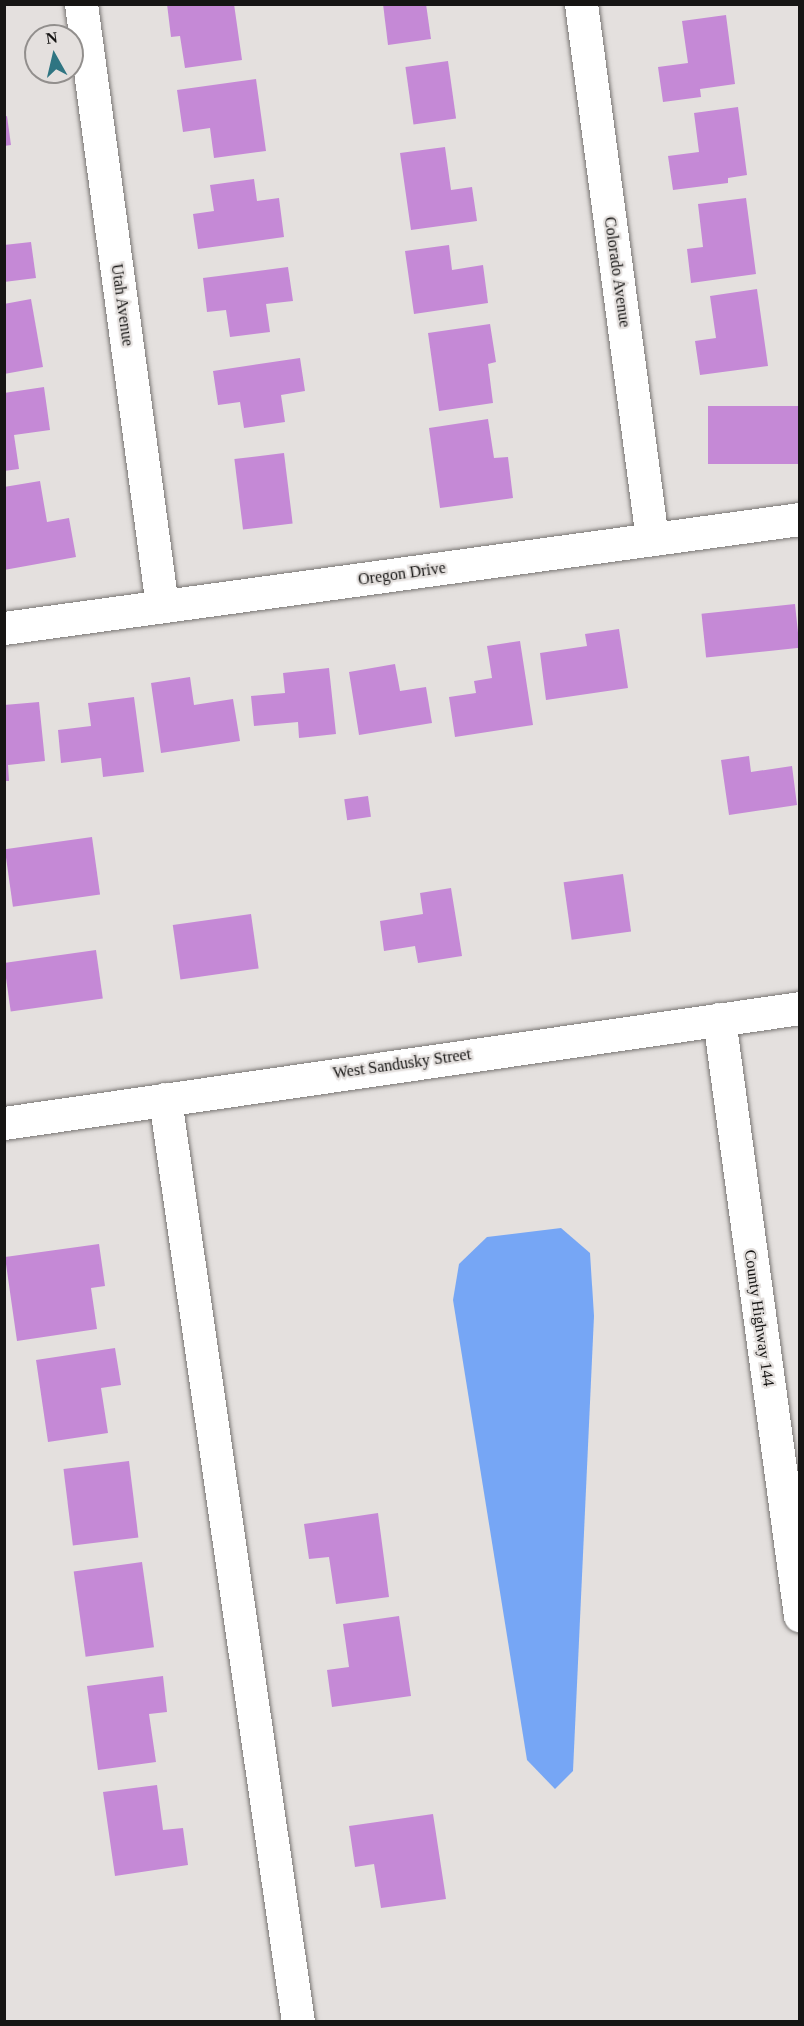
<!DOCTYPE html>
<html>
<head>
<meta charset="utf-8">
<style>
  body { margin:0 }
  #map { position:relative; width:804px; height:2026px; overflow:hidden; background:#e4e0de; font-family:"Times New Roman",serif }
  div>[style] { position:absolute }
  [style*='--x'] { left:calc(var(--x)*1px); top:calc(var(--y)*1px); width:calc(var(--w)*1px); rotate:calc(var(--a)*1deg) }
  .water>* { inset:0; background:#76a6f5 }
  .building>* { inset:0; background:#c589d6; transform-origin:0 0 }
  .roads { filter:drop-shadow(0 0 2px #777472) drop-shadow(0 0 2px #777472) }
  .minor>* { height:33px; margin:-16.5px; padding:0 16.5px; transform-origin:16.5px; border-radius:16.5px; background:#fff }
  span { translate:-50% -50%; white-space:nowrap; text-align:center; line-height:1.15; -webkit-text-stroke:4.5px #e4e0de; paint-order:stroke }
  .street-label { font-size:16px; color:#161514 }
  .frame { position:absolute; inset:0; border:6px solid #161514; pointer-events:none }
  .north { position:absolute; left:24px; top:24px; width:60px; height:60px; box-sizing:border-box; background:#e4e0de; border:2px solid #928f8d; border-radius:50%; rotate:352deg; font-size:16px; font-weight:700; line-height:24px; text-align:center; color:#161514 }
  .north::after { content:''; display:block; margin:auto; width:21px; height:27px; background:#2f7582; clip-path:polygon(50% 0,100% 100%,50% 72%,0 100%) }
</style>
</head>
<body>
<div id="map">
  <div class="water">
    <div style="clip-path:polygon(561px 1228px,590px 1253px,594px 1316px,573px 1771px,555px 1789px,527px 1760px,453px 1300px,459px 1264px,487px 1237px)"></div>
  </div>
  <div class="building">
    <div style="clip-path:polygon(167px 4px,234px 4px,242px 60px,185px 68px,180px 36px,171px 37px)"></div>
    <div style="clip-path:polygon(383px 4px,426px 4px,431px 39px,388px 45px)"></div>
    <div style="clip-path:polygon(726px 15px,735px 84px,700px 89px,701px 97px,663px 102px,658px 67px,688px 63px,682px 21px)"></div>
    <div style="left:448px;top:61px;width:58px;height:43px;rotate:82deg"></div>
    <div style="clip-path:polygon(256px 79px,266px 151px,214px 158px,210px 128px,183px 132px,177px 90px)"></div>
    <div style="clip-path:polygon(738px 107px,747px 175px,728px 178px,728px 183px,673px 190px,668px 156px,699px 152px,694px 113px)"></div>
    <div style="clip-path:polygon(7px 116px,11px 145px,4px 146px,4px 117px)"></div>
    <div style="clip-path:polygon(445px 147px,451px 190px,472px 187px,477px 221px,411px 230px,400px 153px)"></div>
    <div style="clip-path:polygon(254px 179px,257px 201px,279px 198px,284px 237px,198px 249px,193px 214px,214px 211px,210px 185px)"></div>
    <div style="clip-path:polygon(746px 198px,756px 274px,691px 283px,687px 249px,703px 247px,698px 204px)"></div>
    <div style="clip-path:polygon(31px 242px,36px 278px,4px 282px,4px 245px)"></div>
    <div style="clip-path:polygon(449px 245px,452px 270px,483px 265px,488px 303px,414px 314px,405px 251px)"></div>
    <div style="clip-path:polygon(288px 267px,293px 301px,266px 304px,270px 332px,230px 337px,226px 310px,207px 312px,203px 278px)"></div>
    <div style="clip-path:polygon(757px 289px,768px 366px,700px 375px,695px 341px,716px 338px,710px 296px)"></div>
    <div style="clip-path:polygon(31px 299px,43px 367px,4px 374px,4px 304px)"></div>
    <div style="clip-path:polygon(490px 324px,496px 362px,488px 364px,493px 403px,439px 411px,428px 333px)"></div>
    <div style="clip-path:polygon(300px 358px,305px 391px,281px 395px,285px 422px,244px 428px,240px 402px,218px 405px,213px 371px)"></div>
    <div style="clip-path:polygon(44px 387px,50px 430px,14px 435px,19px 469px,4px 471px,4px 393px)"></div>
    <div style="left:800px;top:406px;width:58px;height:92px;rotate:90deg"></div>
    <div style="clip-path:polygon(488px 419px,494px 458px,508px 457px,513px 498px,440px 508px,429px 428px)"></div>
    <div style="left:284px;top:453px;width:71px;height:50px;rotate:83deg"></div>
    <div style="clip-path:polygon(40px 481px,47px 522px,69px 518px,76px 557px,4px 570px,4px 487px)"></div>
    <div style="left:795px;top:604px;width:44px;height:94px;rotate:84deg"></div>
    <div style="clip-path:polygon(619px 629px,628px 688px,546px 700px,540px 653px,587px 646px,585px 634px)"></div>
    <div style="clip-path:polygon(520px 641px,533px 725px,455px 737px,449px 697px,476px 693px,474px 681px,492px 678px,487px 646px)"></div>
    <div style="clip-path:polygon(395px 664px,400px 691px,426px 687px,432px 723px,359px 735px,349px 672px)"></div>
    <div style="clip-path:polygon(329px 668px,336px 734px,299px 738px,298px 722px,254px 726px,251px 696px,285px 693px,283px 673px)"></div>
    <div style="clip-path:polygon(190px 677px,194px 705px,233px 699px,240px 741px,161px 753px,151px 683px)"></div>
    <div style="clip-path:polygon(134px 697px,144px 772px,103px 777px,101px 758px,61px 763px,58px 730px,91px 726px,88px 703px)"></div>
    <div style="clip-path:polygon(39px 702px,45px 761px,8px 765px,9px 781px,4px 781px,4px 705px)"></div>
    <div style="clip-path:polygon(749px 756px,751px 772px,792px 766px,797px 805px,729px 815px,721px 760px)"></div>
    <div style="left:368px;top:796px;width:21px;height:24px;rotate:82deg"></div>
    <div style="left:92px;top:837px;width:58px;height:88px;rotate:82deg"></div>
    <div style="left:623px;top:874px;width:58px;height:60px;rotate:82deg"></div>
    <div style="clip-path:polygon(451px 888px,462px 956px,418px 963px,415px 946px,384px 951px,380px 921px,423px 914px,420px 893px)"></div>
    <div style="left:251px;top:914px;width:55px;height:79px;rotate:82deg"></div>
    <div style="left:96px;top:950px;width:49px;height:93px;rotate:82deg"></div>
    <div style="clip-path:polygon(99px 1244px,105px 1286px,91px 1288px,97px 1329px,17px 1341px,5px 1257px)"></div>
    <div style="clip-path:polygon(115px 1348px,121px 1385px,101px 1388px,108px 1433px,48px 1442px,36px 1360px)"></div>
    <div style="left:129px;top:1461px;width:77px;height:66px;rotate:83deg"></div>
    <div style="clip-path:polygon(378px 1513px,389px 1597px,336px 1604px,329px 1557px,309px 1559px,304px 1524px)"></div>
    <div style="left:142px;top:1562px;width:86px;height:69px;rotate:82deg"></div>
    <div style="clip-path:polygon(399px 1616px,411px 1696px,332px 1707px,327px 1670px,349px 1667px,343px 1624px)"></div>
    <div style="clip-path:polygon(163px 1676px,167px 1712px,149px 1714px,156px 1762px,98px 1770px,87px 1686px)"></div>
    <div style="clip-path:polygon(157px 1785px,163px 1830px,183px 1828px,188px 1865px,115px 1876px,103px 1792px)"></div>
    <div style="clip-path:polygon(433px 1814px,446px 1899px,381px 1908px,374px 1864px,355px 1867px,349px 1826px)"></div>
  </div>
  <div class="roads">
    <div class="minor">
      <div style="--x:81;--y:4;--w:607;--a:82.34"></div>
      <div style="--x:581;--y:4;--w:540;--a:82.44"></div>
      <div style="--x:4;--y:628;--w:803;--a:-7.8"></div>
      <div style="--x:719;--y:1019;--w:602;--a:82.27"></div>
      <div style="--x:165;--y:1099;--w:933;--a:81.8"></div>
      <div style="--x:4;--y:1123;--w:804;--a:-8.22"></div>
    </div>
  </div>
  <div class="street-label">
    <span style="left:617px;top:272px;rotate:82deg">Colorado Avenue</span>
    <span style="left:122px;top:305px;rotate:82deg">Utah Avenue</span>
    <span style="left:402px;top:574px;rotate:-8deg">Oregon Drive</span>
    <span style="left:402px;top:1064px;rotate:-8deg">West Sandusky Street</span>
    <span style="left:759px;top:1318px;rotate:82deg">County Highway 144</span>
  </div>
  <div class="frame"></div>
  <div class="north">N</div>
</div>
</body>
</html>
